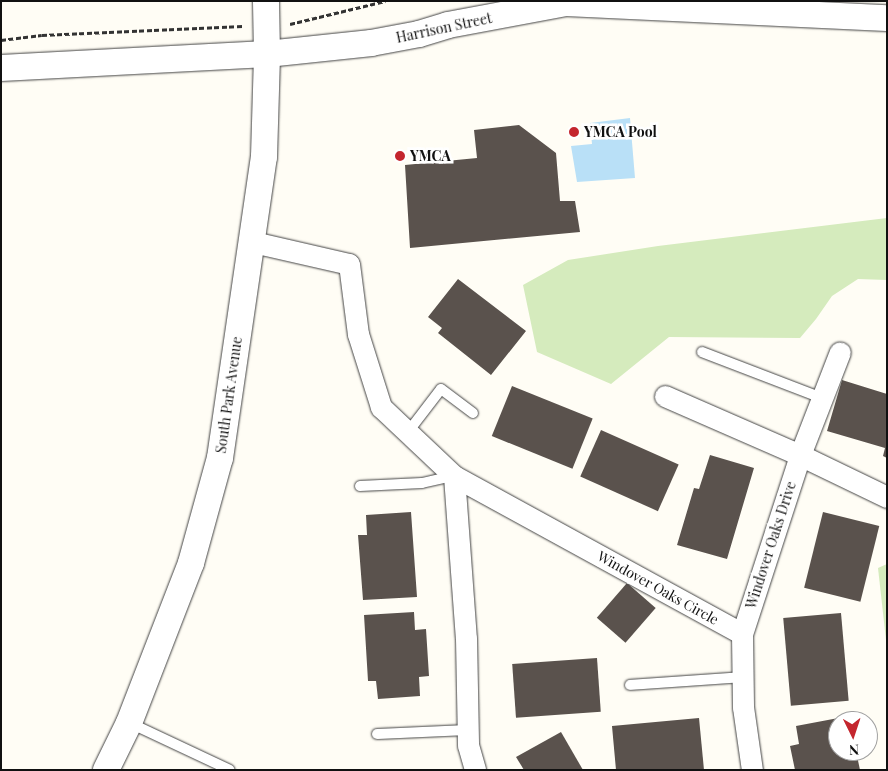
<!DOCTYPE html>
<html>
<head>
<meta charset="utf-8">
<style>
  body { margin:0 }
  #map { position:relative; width:888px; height:771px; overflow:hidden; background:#fffdf5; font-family:"Playfair Display",serif }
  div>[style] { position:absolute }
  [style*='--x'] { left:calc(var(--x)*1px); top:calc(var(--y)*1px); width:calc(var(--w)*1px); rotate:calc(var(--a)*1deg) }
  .green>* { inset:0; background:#d5ebbd }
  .water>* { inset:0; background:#b9e0f7 }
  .building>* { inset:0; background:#5a524d; transform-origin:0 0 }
  .path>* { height:3px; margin-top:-1.5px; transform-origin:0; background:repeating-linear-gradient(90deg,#333 0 5px,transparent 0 7.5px) }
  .roads { filter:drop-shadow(0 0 1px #444) drop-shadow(0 0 1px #444) }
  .service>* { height:10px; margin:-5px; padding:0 5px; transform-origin:5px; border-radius:5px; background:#fff }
  .minor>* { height:21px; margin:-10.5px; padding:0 10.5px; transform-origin:10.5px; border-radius:10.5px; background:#fff }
  .tertiary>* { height:26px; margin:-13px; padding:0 13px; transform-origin:13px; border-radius:13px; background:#fff }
  .dots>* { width:14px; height:14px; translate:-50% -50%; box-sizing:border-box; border:2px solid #fff; border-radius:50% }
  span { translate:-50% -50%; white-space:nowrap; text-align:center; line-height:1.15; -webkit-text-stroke:5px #fff; paint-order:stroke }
  .street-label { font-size:14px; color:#111 }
  .poi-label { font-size:14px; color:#111; font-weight:700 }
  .left { translate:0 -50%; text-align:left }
  .frame { position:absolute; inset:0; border:2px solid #111; pointer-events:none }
  .north { position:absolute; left:828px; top:711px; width:50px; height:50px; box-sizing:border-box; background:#fff; border:1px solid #a0a0a0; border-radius:50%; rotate:176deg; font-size:14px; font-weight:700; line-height:20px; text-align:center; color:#111 }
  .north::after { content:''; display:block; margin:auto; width:18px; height:22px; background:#c4262e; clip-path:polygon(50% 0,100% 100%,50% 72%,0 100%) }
</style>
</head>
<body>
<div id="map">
  <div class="green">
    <div style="clip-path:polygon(887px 218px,887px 280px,858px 279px,832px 296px,816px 319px,800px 338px,669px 337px,611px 384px,537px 352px,523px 285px,568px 260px,658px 246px)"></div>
    <div style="clip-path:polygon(887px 564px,887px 649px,878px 568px)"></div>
  </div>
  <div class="water">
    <div style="clip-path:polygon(630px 118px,635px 178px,577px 182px,571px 146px,592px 144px,590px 123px)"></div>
  </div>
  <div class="building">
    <div style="clip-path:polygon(519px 125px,556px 153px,560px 201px,575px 201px,580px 232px,410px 248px,405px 165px,477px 158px,474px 130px)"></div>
    <div style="clip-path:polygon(458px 279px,526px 331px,491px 375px,438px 333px,442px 328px,428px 317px)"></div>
    <div style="clip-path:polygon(842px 380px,887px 394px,887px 458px,883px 456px,885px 448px,827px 431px)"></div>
    <div style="left:512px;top:386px;width:87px;height:54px;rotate:22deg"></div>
    <div style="left:601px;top:430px;width:85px;height:51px;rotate:24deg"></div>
    <div style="clip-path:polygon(710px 455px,754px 468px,727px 559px,677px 545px,694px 488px,699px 489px)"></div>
    <div style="clip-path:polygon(411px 512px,417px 597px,363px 600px,358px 535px,367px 535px,366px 515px)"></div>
    <div style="left:823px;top:512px;width:58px;height:78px;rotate:14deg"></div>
    <div style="left:627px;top:583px;width:38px;height:46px;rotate:41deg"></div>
    <div style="clip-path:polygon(414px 612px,415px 630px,426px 629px,429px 676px,419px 677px,420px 696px,378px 699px,376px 681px,368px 681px,364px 615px)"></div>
    <div style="left:841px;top:613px;width:88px;height:58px;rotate:85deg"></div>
    <div style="left:597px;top:658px;width:54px;height:85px;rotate:86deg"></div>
    <div style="clip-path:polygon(849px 716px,850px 721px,838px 721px,838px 751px,856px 751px,860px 770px,795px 770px,790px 746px,799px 744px,796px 726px)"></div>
    <div style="clip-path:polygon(699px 718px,704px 770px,616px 770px,612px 726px)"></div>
    <div style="clip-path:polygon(561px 732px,583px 770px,524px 770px,516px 757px)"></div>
  </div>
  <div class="path">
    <div style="--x:290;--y:24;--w:98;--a:-13.6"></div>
    <div style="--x:1;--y:40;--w:41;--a:-7"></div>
    <div style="--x:42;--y:35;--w:201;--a:-2.6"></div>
  </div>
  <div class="roads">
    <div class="service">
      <div style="--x:702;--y:352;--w:129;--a:21"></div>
      <div style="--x:408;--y:432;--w:54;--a:-52.5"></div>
      <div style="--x:441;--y:389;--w:40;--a:37"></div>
      <div style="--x:360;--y:486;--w:62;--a:-2.8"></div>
      <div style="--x:422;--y:483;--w:32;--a:-13"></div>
      <div style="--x:630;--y:685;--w:113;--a:-4"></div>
      <div style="--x:130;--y:723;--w:110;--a:25.2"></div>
      <div style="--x:377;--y:734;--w:91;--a:-2.5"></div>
    </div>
    <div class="minor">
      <div style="--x:253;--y:242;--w:98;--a:12.9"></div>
      <div style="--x:349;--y:264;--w:71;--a:82.7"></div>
      <div style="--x:358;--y:334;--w:77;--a:72.5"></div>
      <div style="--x:381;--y:407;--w:100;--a:43.4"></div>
      <div style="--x:454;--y:476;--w:328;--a:28.7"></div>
      <div style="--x:742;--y:634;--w:73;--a:89.2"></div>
      <div style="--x:743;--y:707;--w:64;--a:81.9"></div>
      <div style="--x:665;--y:396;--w:147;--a:23.6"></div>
      <div style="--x:800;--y:455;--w:97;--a:25.8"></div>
      <div style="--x:454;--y:476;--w:162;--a:85.8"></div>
      <div style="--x:466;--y:638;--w:107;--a:88.9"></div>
      <div style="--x:468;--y:745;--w:26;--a:74"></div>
      <div style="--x:742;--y:634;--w:188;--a:-72"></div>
      <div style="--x:800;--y:455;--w:110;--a:-68.8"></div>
    </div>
    <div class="tertiary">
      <div style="--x:1;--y:68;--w:266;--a:-3"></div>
      <div style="--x:267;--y:54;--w:105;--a:-6"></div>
      <div style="--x:371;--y:43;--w:49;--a:-10.6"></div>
      <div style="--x:419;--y:34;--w:30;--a:-17"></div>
      <div style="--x:448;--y:25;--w:120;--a:-10.6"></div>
      <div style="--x:566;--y:3;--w:321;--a:2.7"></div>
      <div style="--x:106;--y:770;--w:52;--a:-63.9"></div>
      <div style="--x:129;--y:723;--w:172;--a:-68.8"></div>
      <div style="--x:191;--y:563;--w:109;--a:-74.6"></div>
      <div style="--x:220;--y:458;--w:304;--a:-81.7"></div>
      <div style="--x:264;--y:157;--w:103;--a:-88.3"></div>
      <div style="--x:267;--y:54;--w:53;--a:-91.1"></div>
    </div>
  </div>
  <div class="dots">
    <div style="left:574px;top:132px;background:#c4262e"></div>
    <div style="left:400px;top:156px;background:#c4262e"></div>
  </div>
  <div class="street-label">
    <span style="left:444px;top:28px;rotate:-12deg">Harrison Street</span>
    <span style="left:229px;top:395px;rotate:-82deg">South Park Avenue</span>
    <span style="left:771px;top:545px;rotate:-72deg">Windover Oaks Drive</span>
    <span style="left:658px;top:588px;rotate:29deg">Windover Oaks Circle</span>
  </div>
  <div class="poi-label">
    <span class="left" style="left:584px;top:132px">YMCA Pool</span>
    <span class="left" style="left:410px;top:156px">YMCA</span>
  </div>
  <div class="frame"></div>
  <div class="north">N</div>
</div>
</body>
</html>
